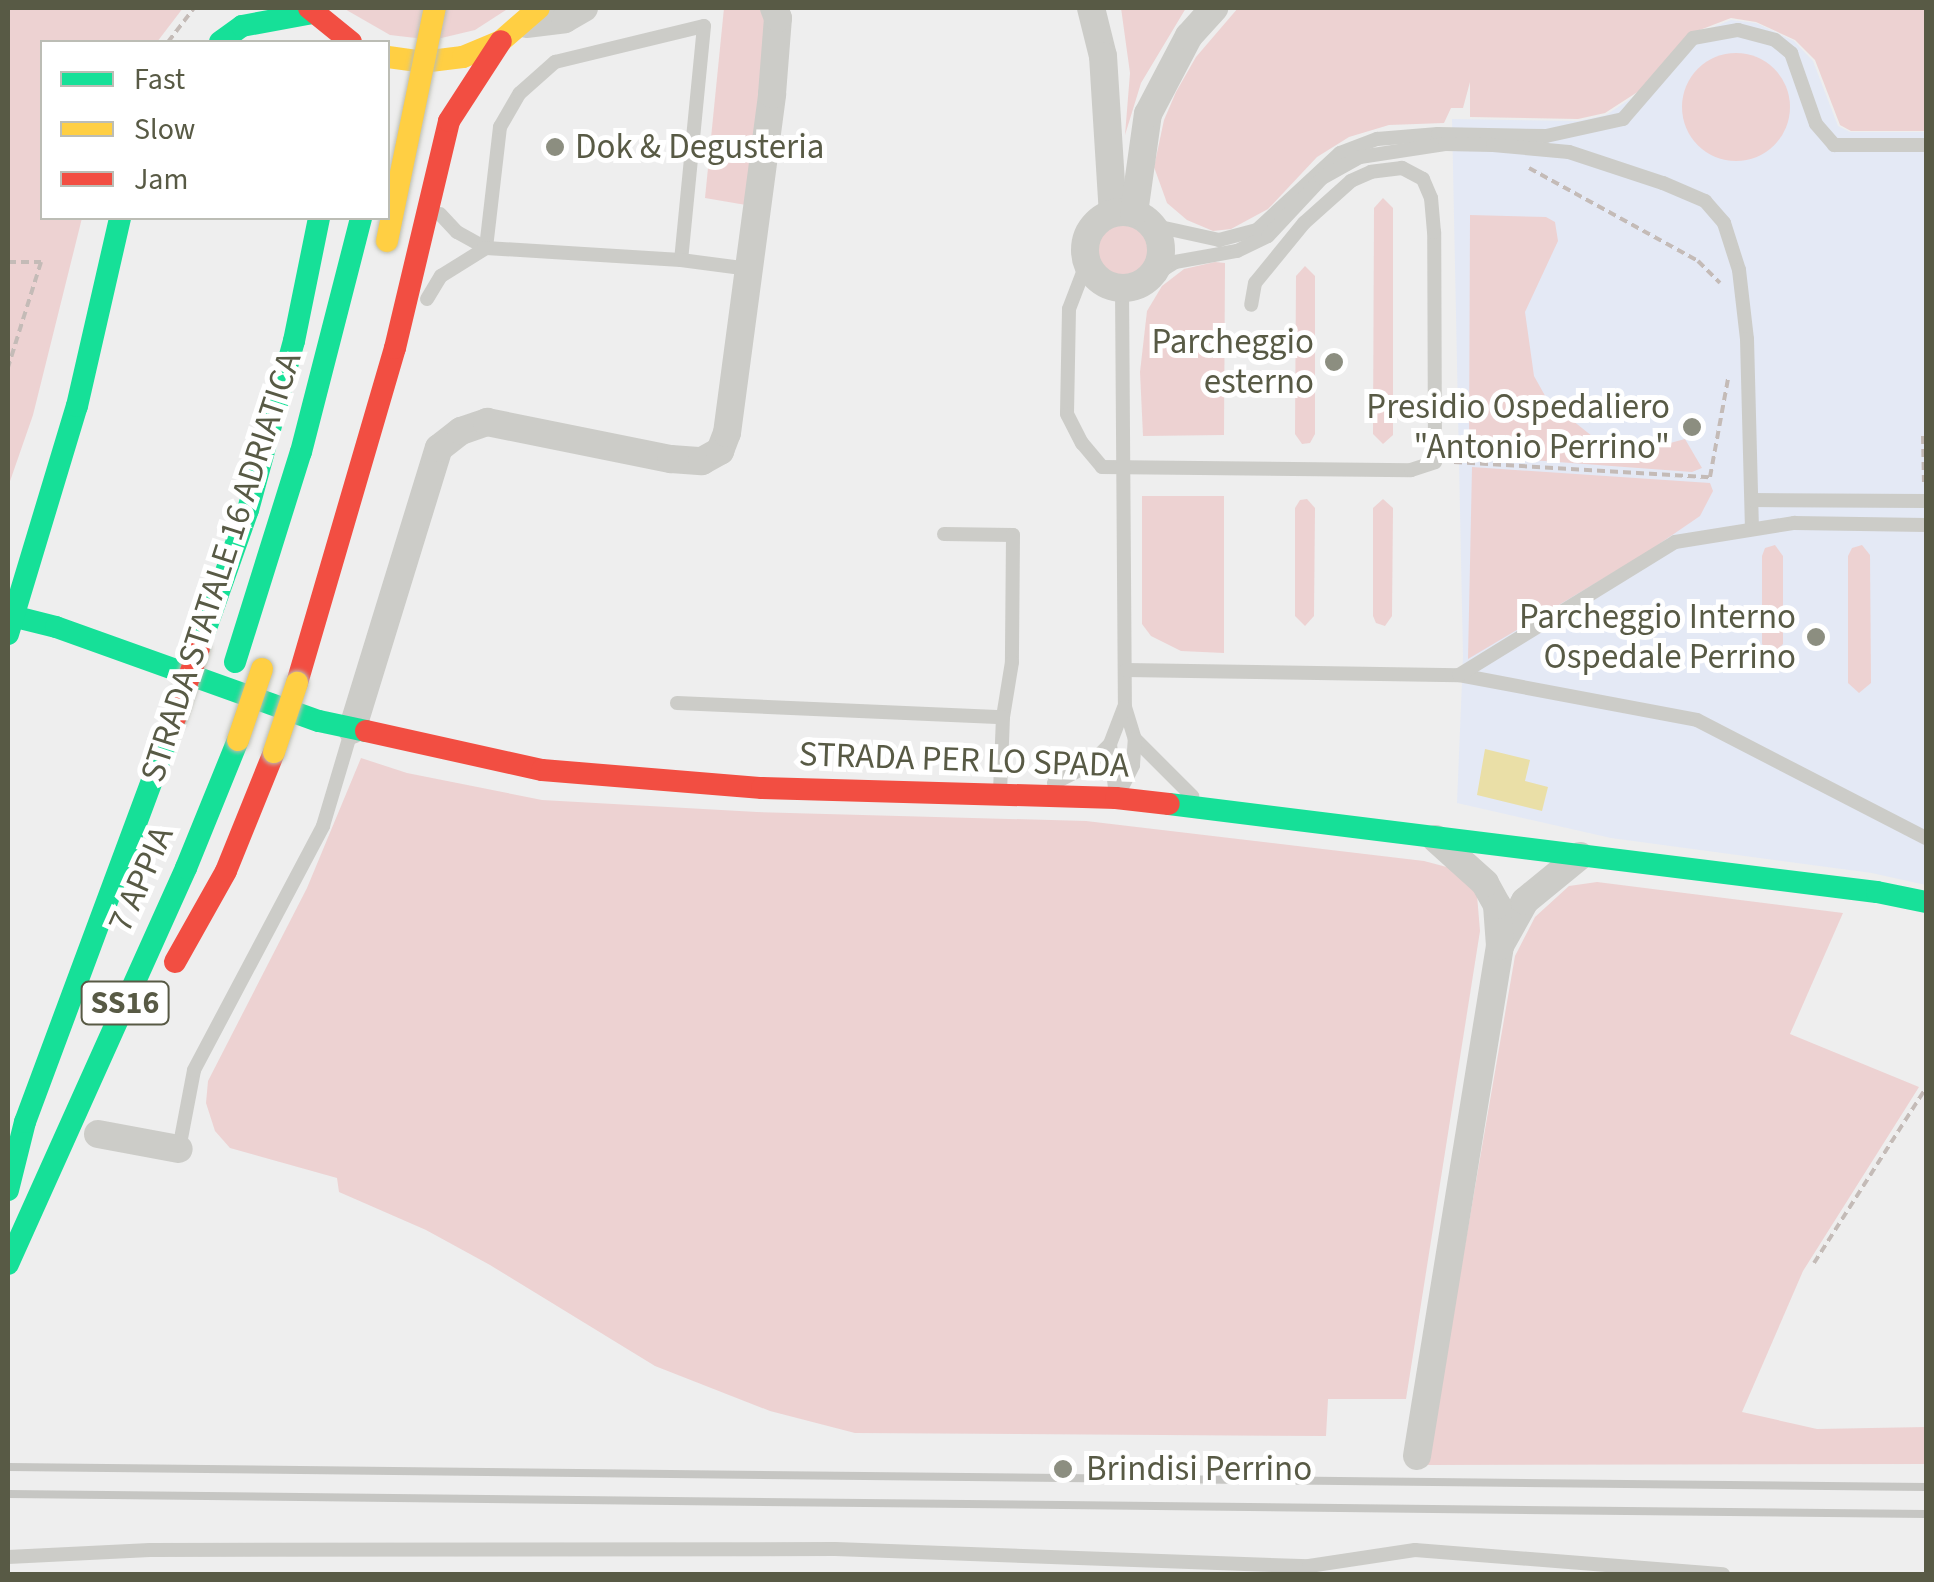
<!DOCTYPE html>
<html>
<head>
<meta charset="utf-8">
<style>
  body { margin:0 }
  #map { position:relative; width:1934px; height:1582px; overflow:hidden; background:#eee; font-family:"Source Sans 3",sans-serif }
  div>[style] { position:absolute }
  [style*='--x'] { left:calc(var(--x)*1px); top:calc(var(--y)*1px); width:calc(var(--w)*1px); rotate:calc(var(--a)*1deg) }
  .medical>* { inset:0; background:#e4e9f5 }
  .green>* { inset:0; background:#edd2d2 }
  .round { border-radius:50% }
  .water>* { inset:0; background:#eadfa7 }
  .path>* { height:4px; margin-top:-2px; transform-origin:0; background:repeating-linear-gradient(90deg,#c4bbb7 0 8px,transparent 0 13px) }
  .lane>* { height:14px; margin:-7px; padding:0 7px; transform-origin:7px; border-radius:7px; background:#ccccc8 }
  .street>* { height:28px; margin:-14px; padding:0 14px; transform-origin:14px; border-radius:14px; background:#ccccc8 }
  .street>.ring { margin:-14px; padding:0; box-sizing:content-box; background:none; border:28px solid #ccccc8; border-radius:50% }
  .fast>* { height:22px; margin:-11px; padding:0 11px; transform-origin:11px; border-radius:11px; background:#16e098 }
  .slow>* { height:22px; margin:-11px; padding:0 11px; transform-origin:11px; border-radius:11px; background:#ffcf43 }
  .jam>* { height:22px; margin:-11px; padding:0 11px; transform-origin:11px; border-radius:11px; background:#f24e42 }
  .rail>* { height:8px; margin:-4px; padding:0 4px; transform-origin:4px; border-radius:4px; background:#c6c6c3 }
  .bridges { filter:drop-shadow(0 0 2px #bbbdb3) drop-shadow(0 0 2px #bbbdb3) }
  .slow-bridge>* { height:22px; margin:-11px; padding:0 11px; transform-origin:11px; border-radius:11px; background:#ffcf43 }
  .jam-bridge>* { height:22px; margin:-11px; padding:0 11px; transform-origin:11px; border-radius:11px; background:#f24e42 }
  .dots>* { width:28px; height:28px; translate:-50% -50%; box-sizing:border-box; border:5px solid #fff; border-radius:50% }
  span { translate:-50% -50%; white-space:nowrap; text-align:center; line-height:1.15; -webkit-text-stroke:10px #fff; paint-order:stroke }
  .shield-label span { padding:2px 8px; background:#fff; border:2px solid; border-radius:8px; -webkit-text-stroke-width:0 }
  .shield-label { font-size:32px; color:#585a45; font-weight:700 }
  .poi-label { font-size:35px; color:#585a45 }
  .left { translate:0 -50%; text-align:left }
  .right { translate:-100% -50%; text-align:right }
  .street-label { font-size:35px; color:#585a45 }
  .frame { position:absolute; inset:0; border:10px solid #585a45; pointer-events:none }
  .legend { position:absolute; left:40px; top:40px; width:350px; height:180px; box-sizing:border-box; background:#fff; border:2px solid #bcbdb5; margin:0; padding:12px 18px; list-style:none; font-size:30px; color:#585a45 }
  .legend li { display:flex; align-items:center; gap:20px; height:50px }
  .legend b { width:50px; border:2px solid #bcbdb5 }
</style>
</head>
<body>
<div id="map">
  <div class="medical">
    <div style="clip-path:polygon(1731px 20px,1756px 23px,1794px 41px,1813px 61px,1838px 126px,1850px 132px,1926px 132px,1926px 885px,1872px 873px,1611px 838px,1457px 803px,1463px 657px,1452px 119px,1578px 121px,1606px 115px,1654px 83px,1693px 35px)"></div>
  </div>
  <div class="green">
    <div style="clip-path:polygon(8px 8px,183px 8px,157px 42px,42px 42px,42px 218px,82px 218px,33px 415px,8px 487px)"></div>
    <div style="clip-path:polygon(343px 8px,509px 8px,475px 30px,433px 40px,390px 35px)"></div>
    <div style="clip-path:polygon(724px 8px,764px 8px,766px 35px,746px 205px,705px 198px)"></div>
    <div style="clip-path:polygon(1121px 8px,1186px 8px,1141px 83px,1125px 135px,1130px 73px)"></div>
    <div style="clip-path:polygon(1238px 8px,1926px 8px,1926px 131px,1851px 131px,1840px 125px,1815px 60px,1795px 40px,1756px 22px,1731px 18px,1692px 33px,1653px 82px,1605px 113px,1578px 119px,1470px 117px,1470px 82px,1463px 108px,1451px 108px,1444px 123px,1389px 125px,1349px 137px,1317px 157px,1268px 209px,1231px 229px,1213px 231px,1187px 220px,1167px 203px,1154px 167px,1164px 120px,1176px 92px,1196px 57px)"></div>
    <div class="round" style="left:1682px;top:53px;width:108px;height:108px"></div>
    <div style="clip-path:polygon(1383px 198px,1393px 208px,1393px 435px,1383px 444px,1373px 434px,1374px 208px)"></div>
    <div style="clip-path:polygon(1470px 215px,1546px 217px,1555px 222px,1558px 241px,1525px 312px,1534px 376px,1548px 401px,1592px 436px,1617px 447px,1648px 449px,1685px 439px,1702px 468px,1692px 472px,1476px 456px,1476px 447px,1469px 444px)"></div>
    <div class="round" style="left:1097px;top:223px;width:54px;height:54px"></div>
    <div style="clip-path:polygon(1215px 262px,1225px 263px,1224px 435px,1143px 436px,1140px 372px,1147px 311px,1162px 286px,1184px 269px)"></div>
    <div style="clip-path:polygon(1305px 266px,1315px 276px,1315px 434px,1310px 443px,1302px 444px,1295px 434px,1296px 276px)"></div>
    <div style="clip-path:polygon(1472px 467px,1710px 483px,1713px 491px,1700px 516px,1646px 553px,1468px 659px)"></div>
    <div style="clip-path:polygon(1142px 496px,1224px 496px,1224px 653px,1181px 651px,1151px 636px,1142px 624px)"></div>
    <div style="clip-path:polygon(1307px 499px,1315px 508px,1314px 616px,1305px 626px,1295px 616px,1295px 508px,1300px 500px)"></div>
    <div style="clip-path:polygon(1383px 499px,1393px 508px,1392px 616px,1385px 626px,1376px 623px,1373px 616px,1373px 508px)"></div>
    <div style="clip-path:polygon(1775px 545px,1783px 556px,1783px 644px,1773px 655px,1762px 644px,1762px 556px,1765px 548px)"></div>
    <div style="clip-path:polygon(1862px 545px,1870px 555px,1871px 683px,1859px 693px,1848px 683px,1848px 556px,1852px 548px)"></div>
    <div style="clip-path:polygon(361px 758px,407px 773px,542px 800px,757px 812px,1086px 821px,1424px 861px,1458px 870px,1477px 895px,1480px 931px,1406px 1399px,1328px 1399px,1326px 1436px,855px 1433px,770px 1411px,655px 1366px,490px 1265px,426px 1230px,339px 1192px,337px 1178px,230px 1148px,215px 1131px,206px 1103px,208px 1081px,307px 888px)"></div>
    <div style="clip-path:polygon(1597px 882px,1843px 913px,1790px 1034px,1919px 1087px,1803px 1271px,1742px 1412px,1817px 1429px,1926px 1427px,1926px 1464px,1427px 1465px,1515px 956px,1535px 917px,1569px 886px)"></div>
  </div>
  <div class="water">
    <div style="clip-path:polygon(1485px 749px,1530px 760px,1525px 781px,1548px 787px,1542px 811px,1477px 795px)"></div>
  </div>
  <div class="path">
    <div style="--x:168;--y:42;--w:43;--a:-52.6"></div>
    <div style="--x:1529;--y:168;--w:193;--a:28.8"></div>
    <div style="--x:1698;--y:261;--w:31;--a:45"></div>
    <div style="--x:8;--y:262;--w:33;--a:0"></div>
    <div style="--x:41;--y:262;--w:110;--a:107.4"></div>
    <div style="--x:1923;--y:436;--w:46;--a:88.8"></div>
    <div style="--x:1454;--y:462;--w:256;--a:3.4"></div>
    <div style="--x:1710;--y:477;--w:100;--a:-79.6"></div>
    <div style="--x:1814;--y:1263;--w:208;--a:-57.4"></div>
  </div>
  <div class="lane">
    <div style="--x:440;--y:214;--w:25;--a:47"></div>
    <div style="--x:457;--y:232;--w:33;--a:29"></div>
    <div style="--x:486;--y:248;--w:195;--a:3.5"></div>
    <div style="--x:1151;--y:225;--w:70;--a:12.4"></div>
    <div style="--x:1219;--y:240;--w:39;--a:-15"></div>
    <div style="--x:1257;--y:230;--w:113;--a:-42.9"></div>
    <div style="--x:1340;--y:153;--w:40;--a:-21"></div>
    <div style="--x:1377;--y:139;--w:61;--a:-4.7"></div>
    <div style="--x:1438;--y:134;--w:108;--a:1.1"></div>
    <div style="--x:1546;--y:136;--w:79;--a:-12.4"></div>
    <div style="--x:1623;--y:119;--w:107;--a:-49.2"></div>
    <div style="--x:1693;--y:38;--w:46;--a:-10.1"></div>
    <div style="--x:1738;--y:30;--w:38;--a:15"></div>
    <div style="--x:1775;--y:40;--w:21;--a:39"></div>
    <div style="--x:1791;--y:53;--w:75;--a:70.6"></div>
    <div style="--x:1816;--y:124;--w:28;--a:49"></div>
    <div style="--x:1834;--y:145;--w:92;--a:0"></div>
    <div style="--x:486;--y:248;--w:122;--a:-83.4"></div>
    <div style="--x:500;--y:127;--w:39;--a:-60"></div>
    <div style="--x:520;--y:93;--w:47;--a:-41.5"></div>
    <div style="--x:555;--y:62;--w:153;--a:-13.6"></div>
    <div style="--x:704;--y:26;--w:235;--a:95.6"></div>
    <div style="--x:681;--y:260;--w:69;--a:7.5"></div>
    <div style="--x:1087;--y:262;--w:50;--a:111"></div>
    <div style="--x:1069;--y:309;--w:105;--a:91.1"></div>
    <div style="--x:1067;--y:414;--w:33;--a:63"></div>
    <div style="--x:1082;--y:443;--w:31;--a:50"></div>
    <div style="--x:1102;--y:467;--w:309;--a:0.6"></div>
    <div style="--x:1411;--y:470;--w:25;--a:-18"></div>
    <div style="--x:1435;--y:462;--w:230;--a:-90.2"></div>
    <div style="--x:1434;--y:232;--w:34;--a:-95"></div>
    <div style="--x:1431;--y:198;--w:21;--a:-113"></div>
    <div style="--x:1423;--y:179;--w:24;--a:-152"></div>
    <div style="--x:1402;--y:168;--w:31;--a:173"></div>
    <div style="--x:1371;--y:172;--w:22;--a:156"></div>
    <div style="--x:1351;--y:181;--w:63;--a:138.2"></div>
    <div style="--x:1304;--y:223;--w:77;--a:129.2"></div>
    <div style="--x:1255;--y:283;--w:22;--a:100"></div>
    <div style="--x:1145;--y:281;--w:36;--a:-32"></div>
    <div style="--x:1175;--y:262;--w:63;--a:-10.1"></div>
    <div style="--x:1237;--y:251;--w:34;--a:-26"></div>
    <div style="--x:1268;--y:236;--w:79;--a:-47"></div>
    <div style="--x:1322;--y:178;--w:43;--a:-28.9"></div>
    <div style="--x:1360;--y:157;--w:86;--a:-8.7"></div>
    <div style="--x:1445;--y:144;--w:48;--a:1.2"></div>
    <div style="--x:1493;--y:145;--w:76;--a:5.3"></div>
    <div style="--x:1569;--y:152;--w:99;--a:18.3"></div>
    <div style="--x:1663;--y:183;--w:46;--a:23.2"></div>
    <div style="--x:1705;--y:201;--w:29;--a:49"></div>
    <div style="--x:1724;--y:223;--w:49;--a:72.3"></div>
    <div style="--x:1739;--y:270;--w:69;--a:83.4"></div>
    <div style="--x:1747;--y:339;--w:189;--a:88.5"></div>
    <div style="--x:1122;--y:288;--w:419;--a:89.6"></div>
    <div style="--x:1125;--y:707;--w:34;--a:73"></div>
    <div style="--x:1135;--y:739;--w:81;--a:45"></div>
    <div style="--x:427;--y:299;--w:27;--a:-59"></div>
    <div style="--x:441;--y:276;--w:53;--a:-31.9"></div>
    <div style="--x:1752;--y:500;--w:174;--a:0.3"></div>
    <div style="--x:944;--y:534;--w:69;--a:0.8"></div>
    <div style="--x:1013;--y:535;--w:127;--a:90.5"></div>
    <div style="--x:1012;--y:662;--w:56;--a:99.3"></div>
    <div style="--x:1126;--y:670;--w:333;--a:0.9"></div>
    <div style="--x:1459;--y:675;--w:242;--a:10.7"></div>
    <div style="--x:1697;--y:720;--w:258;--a:27.3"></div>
    <div style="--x:1459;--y:675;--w:254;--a:-31.6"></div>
    <div style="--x:1675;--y:542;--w:121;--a:-9.1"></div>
    <div style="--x:1794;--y:523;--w:132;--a:0.9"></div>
    <div style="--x:677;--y:703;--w:326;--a:2.5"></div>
    <div style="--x:1003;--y:717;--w:75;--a:92.3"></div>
    <div style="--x:1054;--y:783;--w:38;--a:-27"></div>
    <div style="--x:1088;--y:766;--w:31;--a:-45"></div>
    <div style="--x:1119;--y:793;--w:31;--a:-63"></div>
    <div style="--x:1133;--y:765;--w:26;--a:-86"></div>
    <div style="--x:1116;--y:797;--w:53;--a:-96.5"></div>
    <div style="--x:1110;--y:744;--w:39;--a:-69"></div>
    <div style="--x:179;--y:1149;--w:80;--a:-79.2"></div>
    <div style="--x:194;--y:1070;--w:276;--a:-62.1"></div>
    <div style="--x:323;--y:826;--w:98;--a:-73.4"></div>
    <div style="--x:8;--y:1557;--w:142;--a:-2.8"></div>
    <div style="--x:150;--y:1550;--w:685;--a:-0.08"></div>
    <div style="--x:835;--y:1549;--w:474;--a:2.1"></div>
    <div style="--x:1309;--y:1566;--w:107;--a:-8.6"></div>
    <div style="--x:1415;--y:1550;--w:309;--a:4.5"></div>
  </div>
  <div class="street">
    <div style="--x:1091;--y:8;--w:49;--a:76"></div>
    <div style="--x:1103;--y:56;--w:157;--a:86.4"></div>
    <div style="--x:526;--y:24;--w:39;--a:-7"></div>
    <div style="--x:565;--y:19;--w:22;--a:-30"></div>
    <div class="ring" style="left:1085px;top:212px;width:48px;height:48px"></div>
    <div style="--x:1134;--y:213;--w:100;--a:-82"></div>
    <div style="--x:1148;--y:114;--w:88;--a:-62.3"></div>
    <div style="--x:1189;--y:36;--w:38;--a:-48"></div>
    <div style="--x:352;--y:730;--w:295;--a:-72.9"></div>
    <div style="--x:439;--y:448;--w:28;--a:-38"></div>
    <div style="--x:461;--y:431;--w:28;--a:-19"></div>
    <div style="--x:487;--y:422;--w:188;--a:11.4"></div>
    <div style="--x:671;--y:459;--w:31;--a:4"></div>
    <div style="--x:702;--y:461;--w:21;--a:-29"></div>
    <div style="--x:720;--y:451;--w:19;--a:-69"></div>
    <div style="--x:727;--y:433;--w:342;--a:-82.4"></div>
    <div style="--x:772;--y:94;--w:76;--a:-85.5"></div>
    <div style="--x:778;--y:18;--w:11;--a:-112"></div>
    <div style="--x:1501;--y:944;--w:49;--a:-60.8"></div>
    <div style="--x:1525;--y:901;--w:71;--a:-39.3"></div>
    <div style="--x:98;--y:1134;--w:82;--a:10.5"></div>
    <div style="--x:1417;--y:1456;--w:517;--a:-80.76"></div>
    <div style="--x:1500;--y:946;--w:41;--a:-94.2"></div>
    <div style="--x:1497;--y:905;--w:25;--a:-119"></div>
    <div style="--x:1485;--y:883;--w:66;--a:-138.1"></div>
  </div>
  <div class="fast">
    <div style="--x:220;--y:42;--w:27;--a:-36"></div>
    <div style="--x:242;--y:26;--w:72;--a:-10.4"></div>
    <div style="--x:8;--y:615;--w:49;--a:14"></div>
    <div style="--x:56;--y:627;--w:279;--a:19.7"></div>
    <div style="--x:319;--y:721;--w:48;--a:12"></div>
    <div style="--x:8;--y:634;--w:238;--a:-73.2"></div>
    <div style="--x:77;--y:406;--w:193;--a:-77.1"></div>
    <div style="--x:199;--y:648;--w:146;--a:-70.5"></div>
    <div style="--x:248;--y:510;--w:175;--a:-74.8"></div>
    <div style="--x:294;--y:341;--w:126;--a:-78.5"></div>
    <div style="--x:235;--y:662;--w:220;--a:-72.6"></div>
    <div style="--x:301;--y:452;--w:242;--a:-75.6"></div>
    <div style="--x:1169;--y:804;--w:713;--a:7.09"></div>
    <div style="--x:1877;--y:892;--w:50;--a:11.5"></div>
    <div style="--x:8;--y:1190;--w:70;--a:-76"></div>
    <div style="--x:25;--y:1122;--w:431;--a:-69.6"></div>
    <div style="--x:8;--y:1264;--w:434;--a:-65.8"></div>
    <div style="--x:186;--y:868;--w:138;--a:-67.9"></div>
  </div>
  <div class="slow">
    <div style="--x:388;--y:57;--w:34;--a:8"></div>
    <div style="--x:422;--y:62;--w:41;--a:-7"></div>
    <div style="--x:463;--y:57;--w:41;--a:-22.8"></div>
    <div style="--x:501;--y:41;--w:50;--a:-41"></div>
  </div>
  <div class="jam">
    <div style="--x:309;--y:8;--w:54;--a:39"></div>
    <div style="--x:297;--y:683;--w:349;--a:-73.7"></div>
    <div style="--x:395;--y:348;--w:233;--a:-76.6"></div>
    <div style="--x:449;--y:121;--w:95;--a:-57"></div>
    <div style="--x:366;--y:731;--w:180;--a:12.5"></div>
    <div style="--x:542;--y:770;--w:221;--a:4.7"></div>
    <div style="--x:762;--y:788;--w:354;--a:1.6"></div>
    <div style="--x:1116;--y:798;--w:53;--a:6.5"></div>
    <div style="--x:175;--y:962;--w:104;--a:-60.7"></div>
    <div style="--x:226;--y:871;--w:128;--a:-68"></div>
  </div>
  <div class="rail">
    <div style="--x:8;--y:1467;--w:1918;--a:0.6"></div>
    <div style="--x:8;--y:1494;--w:1918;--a:0.6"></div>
  </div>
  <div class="bridges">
    <div class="slow-bridge">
      <div style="--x:387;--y:241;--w:238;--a:-78.4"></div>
      <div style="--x:238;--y:740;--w:75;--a:-71.3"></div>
      <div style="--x:274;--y:752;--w:73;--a:-71.6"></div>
    </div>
    <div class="jam-bridge">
      <div style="--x:175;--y:718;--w:74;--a:-71.1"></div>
    </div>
  </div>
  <div class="dots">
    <div style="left:555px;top:147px;background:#8c8e80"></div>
    <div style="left:1334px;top:362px;background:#8c8e80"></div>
    <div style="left:1692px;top:427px;background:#8c8e80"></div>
    <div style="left:1816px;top:637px;background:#8c8e80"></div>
    <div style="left:1063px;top:1469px;background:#8c8e80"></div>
  </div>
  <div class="shield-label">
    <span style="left:125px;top:1003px">SS16</span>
  </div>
  <div class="poi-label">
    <span class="left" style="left:575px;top:147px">Dok &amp; Degusteria</span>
    <span class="right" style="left:1314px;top:362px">Parcheggio<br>esterno</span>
    <span class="right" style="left:1670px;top:427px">Presidio Ospedaliero<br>"Antonio Perrino"</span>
    <span class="right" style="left:1796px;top:637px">Parcheggio Interno<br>Ospedale Perrino</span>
    <span class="left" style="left:1086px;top:1469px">Brindisi Perrino</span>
  </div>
  <div class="street-label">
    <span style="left:221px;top:567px;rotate:-72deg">STRADA STATALE 16 ADRIATICA</span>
    <span style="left:964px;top:760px;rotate:2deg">STRADA PER LO SPADA</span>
    <span style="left:141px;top:879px;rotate:-66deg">7 APPIA</span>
  </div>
  <div class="frame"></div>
  <ul class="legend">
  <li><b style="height:12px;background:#16e098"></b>Fast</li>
  <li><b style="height:12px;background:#ffcf43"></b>Slow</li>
  <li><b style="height:12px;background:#f24e42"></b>Jam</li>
  </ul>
</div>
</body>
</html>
